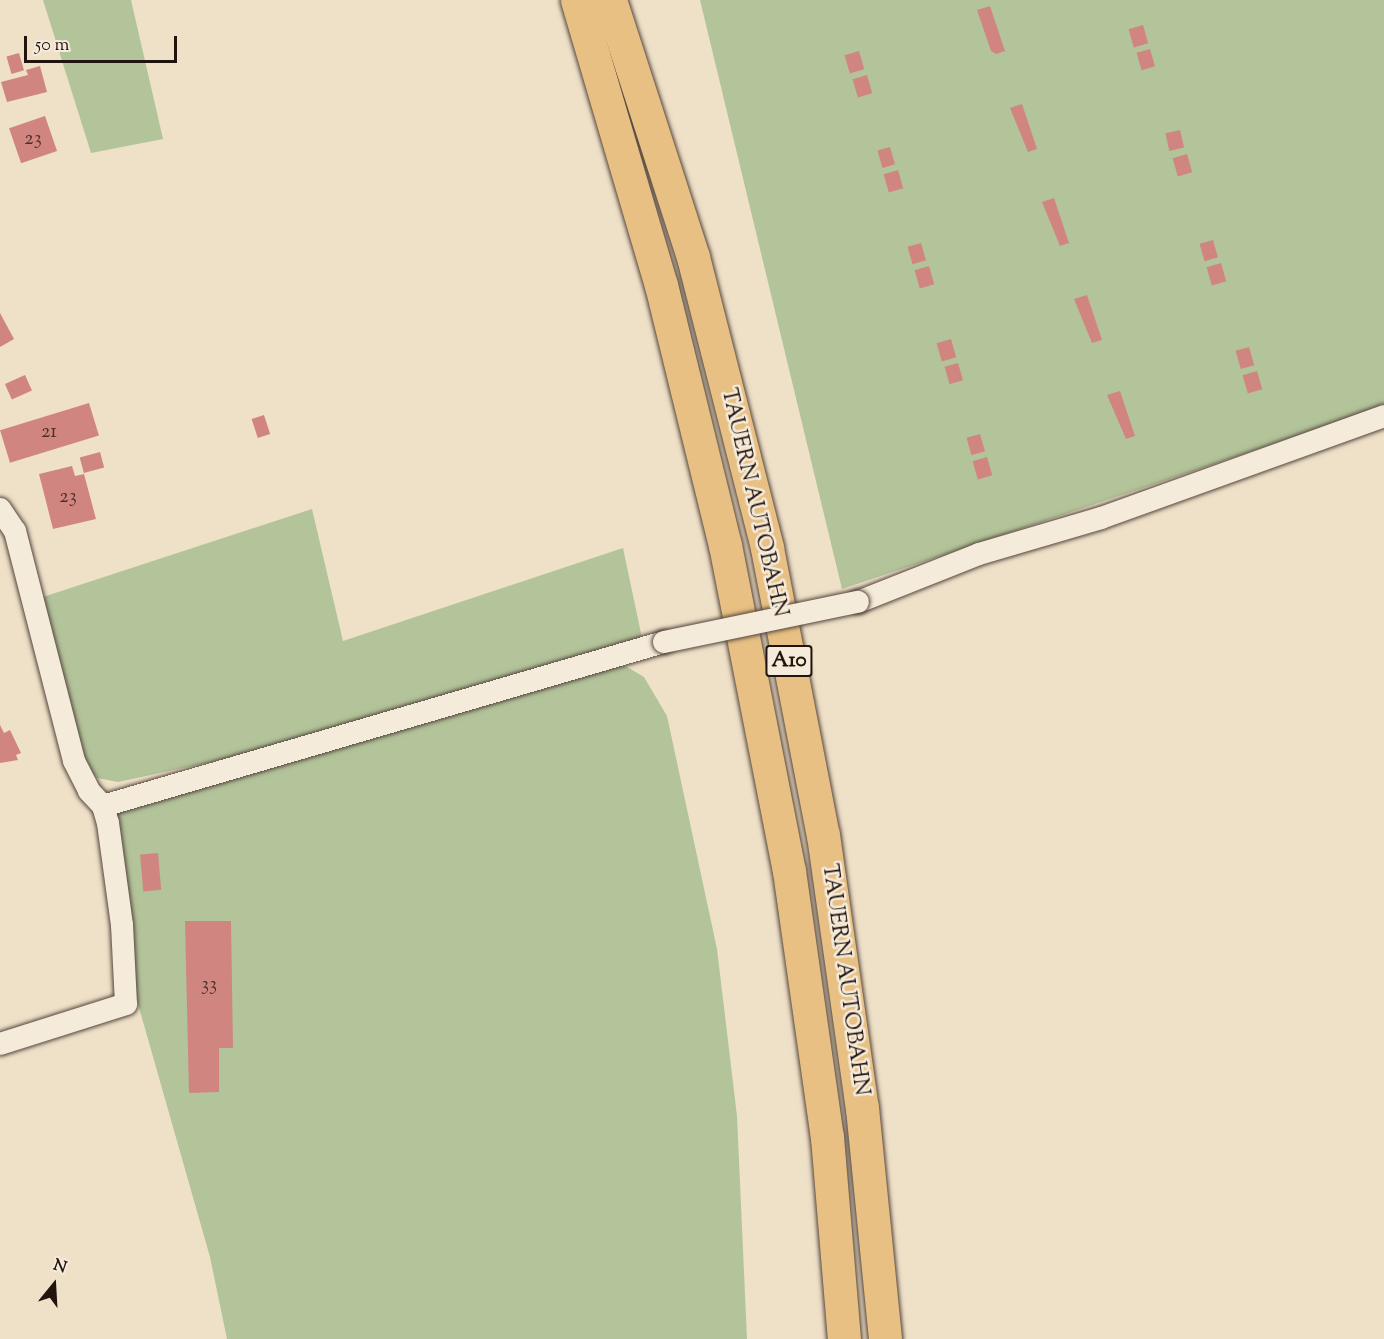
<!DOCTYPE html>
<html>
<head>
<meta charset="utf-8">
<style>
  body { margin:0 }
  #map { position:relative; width:1384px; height:1339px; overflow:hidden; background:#efe0c8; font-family:"Sorts Mill Goudy",serif }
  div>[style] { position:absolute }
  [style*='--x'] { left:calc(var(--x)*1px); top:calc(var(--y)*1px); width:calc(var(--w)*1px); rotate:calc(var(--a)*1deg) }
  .green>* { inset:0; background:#b3c39a }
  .building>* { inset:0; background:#d18581; transform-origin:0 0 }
  .roads { filter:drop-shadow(0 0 2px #54463c) drop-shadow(0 0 2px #54463c) }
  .minor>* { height:22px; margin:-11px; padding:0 11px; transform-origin:11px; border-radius:11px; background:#f5ebdb }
  .motorway>* { height:33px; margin:-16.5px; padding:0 16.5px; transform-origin:16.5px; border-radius:16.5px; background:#e8c084 }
  .bridges { filter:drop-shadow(0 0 2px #54463c) drop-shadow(0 0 2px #54463c) }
  .minor-bridge>* { height:22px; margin:-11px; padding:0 11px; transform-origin:11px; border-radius:11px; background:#f5ebdb }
  span { translate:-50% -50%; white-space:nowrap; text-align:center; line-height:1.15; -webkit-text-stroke:5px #f5ebdb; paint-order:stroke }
  .number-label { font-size:20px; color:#4d302a }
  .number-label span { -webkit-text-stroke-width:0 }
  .shield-label span { padding:2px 4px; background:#f5ebdb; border:2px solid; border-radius:4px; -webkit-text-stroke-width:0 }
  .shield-label { font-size:21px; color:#21130d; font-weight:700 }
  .street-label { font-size:22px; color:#21130d }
  .north { position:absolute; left:24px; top:1255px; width:60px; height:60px; -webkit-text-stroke:4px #f5ebdb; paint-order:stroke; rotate:18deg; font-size:16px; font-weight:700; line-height:24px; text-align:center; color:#21130d }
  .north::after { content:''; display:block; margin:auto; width:21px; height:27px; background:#21130d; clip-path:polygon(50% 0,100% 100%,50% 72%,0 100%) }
  .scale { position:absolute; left:24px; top:36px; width:153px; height:27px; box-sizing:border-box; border:3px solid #21130d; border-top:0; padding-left:8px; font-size:18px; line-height:21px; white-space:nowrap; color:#21130d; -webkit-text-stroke:4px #f5ebdb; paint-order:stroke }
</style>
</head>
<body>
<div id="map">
  <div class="green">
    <div style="clip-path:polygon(43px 0,131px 0,163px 139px,91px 153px)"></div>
    <div style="clip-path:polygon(700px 0,1384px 0,1384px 407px,842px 589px)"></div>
    <div style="clip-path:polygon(312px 509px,343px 641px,623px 548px,642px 638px,328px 737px,118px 782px,97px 778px,85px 763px,43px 597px)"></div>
    <div style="clip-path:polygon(617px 661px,644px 677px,667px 716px,717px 949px,737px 1116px,747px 1339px,227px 1339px,210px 1257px,138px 1004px,112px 803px)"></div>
  </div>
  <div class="building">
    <div style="clip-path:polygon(990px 6px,1005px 51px,996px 54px,991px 51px,977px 10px)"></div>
    <div style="left:1143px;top:25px;width:19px;height:15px;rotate:74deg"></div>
    <div style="left:1150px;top:49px;width:18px;height:14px;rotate:74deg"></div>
    <div style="left:859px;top:51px;width:19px;height:15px;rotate:74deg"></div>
    <div style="left:19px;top:53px;width:18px;height:13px;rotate:74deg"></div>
    <div style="clip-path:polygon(40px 66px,47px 92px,7px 102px,1px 82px,28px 75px,26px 70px)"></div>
    <div style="left:867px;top:75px;width:19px;height:15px;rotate:74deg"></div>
    <div style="clip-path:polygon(1022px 104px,1037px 149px,1028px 152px,1010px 108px)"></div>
    <div style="left:45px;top:116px;width:37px;height:38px;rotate:71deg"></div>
    <div style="left:1180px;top:130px;width:18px;height:15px;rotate:77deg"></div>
    <div style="left:890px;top:147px;width:18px;height:13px;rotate:74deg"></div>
    <div style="left:1187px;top:154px;width:19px;height:15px;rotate:74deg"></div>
    <div style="left:898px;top:170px;width:19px;height:15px;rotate:74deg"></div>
    <div style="clip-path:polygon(1054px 198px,1069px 243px,1060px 246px,1042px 202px)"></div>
    <div style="left:1213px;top:240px;width:18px;height:14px;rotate:74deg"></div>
    <div style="left:921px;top:243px;width:18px;height:14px;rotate:74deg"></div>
    <div style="left:1221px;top:263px;width:19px;height:15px;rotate:74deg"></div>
    <div style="left:929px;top:266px;width:19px;height:15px;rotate:74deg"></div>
    <div style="clip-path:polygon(1087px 295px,1102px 340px,1092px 343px,1074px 299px)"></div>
    <div style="clip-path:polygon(0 313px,14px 339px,0 347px)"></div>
    <div style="left:951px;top:339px;width:19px;height:15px;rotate:74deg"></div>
    <div style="left:1249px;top:347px;width:19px;height:14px;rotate:74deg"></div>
    <div style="left:958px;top:363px;width:18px;height:14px;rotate:74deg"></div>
    <div style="left:1257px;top:371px;width:19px;height:15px;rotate:74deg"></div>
    <div style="left:25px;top:375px;width:17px;height:22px;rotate:66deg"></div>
    <div style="clip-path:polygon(1120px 391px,1135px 436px,1126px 439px,1107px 395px)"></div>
    <div style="left:89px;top:403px;width:34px;height:93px;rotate:73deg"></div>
    <div style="left:264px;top:415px;width:20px;height:13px;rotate:72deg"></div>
    <div style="left:980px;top:434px;width:18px;height:14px;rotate:74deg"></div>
    <div style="left:100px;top:452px;width:16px;height:21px;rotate:75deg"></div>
    <div style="left:987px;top:457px;width:19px;height:15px;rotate:74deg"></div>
    <div style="clip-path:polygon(72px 466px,75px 476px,84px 474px,96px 519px,53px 529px,39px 474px)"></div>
    <div style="clip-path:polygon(0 725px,4px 733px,10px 730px,21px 753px,16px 755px,18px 760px,0 763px)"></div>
    <div style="left:158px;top:853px;width:37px;height:18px;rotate:85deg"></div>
    <div style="clip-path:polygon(185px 921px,231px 921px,233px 1048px,219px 1048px,219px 1092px,189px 1093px)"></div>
  </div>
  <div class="roads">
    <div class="minor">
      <div style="--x:0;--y:509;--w:27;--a:56"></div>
      <div style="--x:15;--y:531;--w:237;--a:75.6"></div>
      <div style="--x:74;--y:761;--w:34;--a:63"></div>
      <div style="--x:89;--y:791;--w:21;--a:47"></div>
      <div style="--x:103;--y:806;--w:18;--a:74"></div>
      <div style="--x:108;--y:823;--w:103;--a:82.2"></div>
      <div style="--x:122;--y:925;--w:79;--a:87.1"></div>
      <div style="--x:126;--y:1004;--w:132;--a:162.4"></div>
      <div style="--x:858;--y:602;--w:130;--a:-21.6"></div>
      <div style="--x:979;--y:554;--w:127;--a:-16.4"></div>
      <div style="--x:1101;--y:518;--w:301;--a:-19.8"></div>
      <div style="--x:103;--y:806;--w:584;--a:-16.3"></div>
    </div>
    <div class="motorway">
      <div style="--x:577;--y:0;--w:297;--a:73.6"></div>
      <div style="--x:661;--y:285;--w:268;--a:76.2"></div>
      <div style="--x:725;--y:545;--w:332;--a:78.9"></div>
      <div style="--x:789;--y:871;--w:269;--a:81.9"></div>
      <div style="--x:827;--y:1137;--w:203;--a:85.2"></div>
      <div style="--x:610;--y:0;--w:270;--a:72.1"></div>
      <div style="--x:693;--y:257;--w:300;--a:75.7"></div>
      <div style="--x:767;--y:548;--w:292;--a:79"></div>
      <div style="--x:823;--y:835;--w:276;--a:81.9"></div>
      <div style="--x:862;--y:1108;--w:232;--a:84.3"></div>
    </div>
  </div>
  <div class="bridges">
    <div class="minor-bridge">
      <div style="--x:664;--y:642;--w:198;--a:-11.7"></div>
    </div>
  </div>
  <div class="number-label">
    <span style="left:33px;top:139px">23</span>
    <span style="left:49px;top:432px">21</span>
    <span style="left:68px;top:497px">23</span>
    <span style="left:209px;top:985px">33</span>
  </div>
  <div class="shield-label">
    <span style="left:789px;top:661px">A10</span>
  </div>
  <div class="street-label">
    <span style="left:753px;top:503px;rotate:77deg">TAUERN AUTOBAHN</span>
    <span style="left:844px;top:980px;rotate:82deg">TAUERN AUTOBAHN</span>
  </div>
  <div class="north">N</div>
  <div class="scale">50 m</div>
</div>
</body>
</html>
